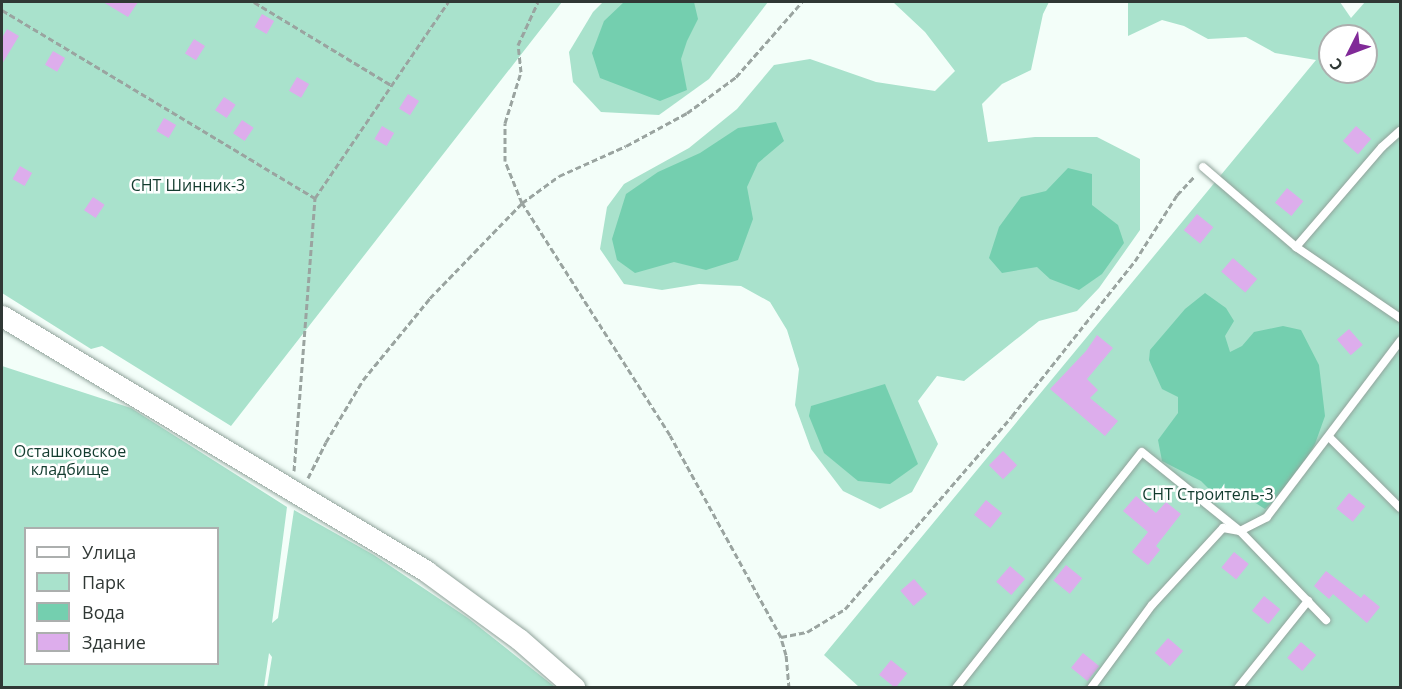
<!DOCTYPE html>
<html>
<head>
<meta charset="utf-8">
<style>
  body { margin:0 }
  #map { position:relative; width:1402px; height:689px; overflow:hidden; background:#f3fef9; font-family:"Open Sans",sans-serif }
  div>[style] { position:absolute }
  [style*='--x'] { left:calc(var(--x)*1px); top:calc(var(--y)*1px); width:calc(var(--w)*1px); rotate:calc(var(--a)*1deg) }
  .green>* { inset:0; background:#a9e2cc }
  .water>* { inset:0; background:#74cfaf }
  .building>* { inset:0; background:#ddadec; transform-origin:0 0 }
  .path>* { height:3px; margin-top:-1.5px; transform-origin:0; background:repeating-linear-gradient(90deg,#9aa4a0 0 6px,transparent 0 9px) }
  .roads { filter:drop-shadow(0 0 2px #91a39b) drop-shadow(0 0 2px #91a39b) }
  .service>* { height:8px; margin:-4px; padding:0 4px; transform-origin:4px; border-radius:4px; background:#fff }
  .tertiary>* { height:21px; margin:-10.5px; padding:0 10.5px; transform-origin:10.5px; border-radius:10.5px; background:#fff }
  span { translate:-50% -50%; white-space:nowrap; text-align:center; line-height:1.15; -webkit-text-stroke:5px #fff; paint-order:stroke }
  .park-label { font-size:16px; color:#133c2f }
  .frame { position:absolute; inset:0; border:3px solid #303835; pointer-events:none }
  .legend { position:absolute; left:24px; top:527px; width:195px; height:138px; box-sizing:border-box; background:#fff; border:2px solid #acafae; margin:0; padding:8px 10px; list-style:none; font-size:18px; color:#303835 }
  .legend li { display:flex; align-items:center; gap:12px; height:30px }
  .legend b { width:30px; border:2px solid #acafae }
  .north { position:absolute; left:1318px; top:24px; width:60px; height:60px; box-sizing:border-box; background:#fff; border:2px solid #acafae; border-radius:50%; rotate:228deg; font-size:16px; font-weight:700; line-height:24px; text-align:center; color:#303835 }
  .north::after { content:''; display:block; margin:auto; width:21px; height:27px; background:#812a98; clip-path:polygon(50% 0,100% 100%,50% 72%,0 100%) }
</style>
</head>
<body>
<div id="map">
  <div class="green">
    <div style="clip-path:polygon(2px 2px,562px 2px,231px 426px,102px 346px,91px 349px,2px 293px)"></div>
    <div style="clip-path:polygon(603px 2px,768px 2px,709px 79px,659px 115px,601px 112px,573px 82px,569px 52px,593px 12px)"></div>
    <div style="clip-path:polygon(893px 2px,1049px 2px,1043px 14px,1031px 70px,1002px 84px,982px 104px,988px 142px,1035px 137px,1097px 137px,1140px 159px,1140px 230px,1099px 288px,1077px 311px,1039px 321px,964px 381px,937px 376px,918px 401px,938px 444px,912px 492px,880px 509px,843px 491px,811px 449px,795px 405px,799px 369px,787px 330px,770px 302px,741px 286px,699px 284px,662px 290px,624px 284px,600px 249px,607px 207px,624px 184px,689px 148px,737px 109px,774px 65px,810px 59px,876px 82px,935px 91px,955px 71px,925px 32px)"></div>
    <div style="clip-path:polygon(evenodd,1128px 2px,1340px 2px,1351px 18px,1365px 2px,1400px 2px,1400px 687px,859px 687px,824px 655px,1316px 60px,1275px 53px,1246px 37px,1208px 39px,1184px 26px,1162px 20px,1128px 36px,1128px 2px,1330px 36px,1366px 36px,1366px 72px,1330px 72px,1330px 36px)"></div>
    <div style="clip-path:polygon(evenodd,2px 366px,131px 408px,287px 507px,272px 623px,278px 618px,294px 510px,374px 555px,468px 618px,555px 687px,267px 687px,272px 657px,269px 653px,264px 687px,2px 687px,2px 366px,218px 528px,218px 664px,26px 664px,26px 528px,218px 528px)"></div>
  </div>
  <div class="water">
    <div style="clip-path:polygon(624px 2px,694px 2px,698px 19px,687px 41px,681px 59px,687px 90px,660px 101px,600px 78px,592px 53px,604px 21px)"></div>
    <div style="clip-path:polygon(776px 122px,784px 141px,758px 163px,747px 187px,753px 219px,738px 260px,706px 270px,674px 262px,635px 273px,617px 260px,612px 239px,626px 194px,658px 172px,700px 153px,738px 128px)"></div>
    <div style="clip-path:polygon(1068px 168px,1092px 174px,1092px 205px,1118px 225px,1124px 243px,1102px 274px,1079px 290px,1050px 279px,1037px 267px,1002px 273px,989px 258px,999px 227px,1021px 197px,1046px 191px)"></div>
    <div style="clip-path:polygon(1205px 293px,1226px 308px,1234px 321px,1225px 336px,1230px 352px,1242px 346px,1254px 332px,1283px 326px,1301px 330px,1319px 365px,1325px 416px,1315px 444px,1292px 483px,1265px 509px,1240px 493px,1219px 499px,1201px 481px,1162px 461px,1158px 440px,1178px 413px,1178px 397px,1162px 389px,1149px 360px,1150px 350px,1185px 309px)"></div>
    <div style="clip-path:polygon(885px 384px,918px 464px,890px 484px,858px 481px,824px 453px,809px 416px,811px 406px)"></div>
  </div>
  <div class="building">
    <div style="clip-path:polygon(103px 2px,138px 2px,128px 17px)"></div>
    <div style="left:262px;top:14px;width:14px;height:15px;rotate:30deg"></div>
    <div style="clip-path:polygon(7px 29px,19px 36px,2px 64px,2px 38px)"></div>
    <div style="left:194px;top:39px;width:13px;height:17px;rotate:32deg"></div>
    <div style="left:53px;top:51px;width:14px;height:16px;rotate:30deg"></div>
    <div style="left:297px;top:77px;width:14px;height:16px;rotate:30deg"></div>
    <div style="left:408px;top:94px;width:13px;height:17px;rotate:32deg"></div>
    <div style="left:224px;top:97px;width:14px;height:16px;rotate:34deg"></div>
    <div style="left:164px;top:118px;width:14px;height:15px;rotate:30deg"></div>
    <div style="left:242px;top:120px;width:14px;height:16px;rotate:34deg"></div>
    <div style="left:382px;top:126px;width:14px;height:15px;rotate:30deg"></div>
    <div style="left:1356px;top:126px;width:20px;height:20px;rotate:41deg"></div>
    <div style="left:20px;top:166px;width:14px;height:15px;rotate:30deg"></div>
    <div style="left:1287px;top:188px;width:21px;height:19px;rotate:39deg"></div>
    <div style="left:93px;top:197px;width:14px;height:16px;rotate:34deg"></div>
    <div style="left:1197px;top:214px;width:21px;height:21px;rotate:39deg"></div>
    <div style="left:1233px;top:258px;width:32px;height:18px;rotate:41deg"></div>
    <div style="left:1349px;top:329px;width:21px;height:16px;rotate:49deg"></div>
    <div style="clip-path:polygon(1097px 335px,1113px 348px,1087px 379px,1098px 390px,1090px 398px,1118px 421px,1105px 436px,1050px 389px,1086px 351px)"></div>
    <div style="left:1003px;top:451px;width:20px;height:20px;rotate:45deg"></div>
    <div style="left:1349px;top:493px;width:21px;height:20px;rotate:39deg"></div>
    <div style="clip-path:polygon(1136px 496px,1156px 513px,1166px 502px,1181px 514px,1156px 546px,1160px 550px,1148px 565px,1132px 552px,1148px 532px,1123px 511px)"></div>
    <div style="left:986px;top:500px;width:21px;height:19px;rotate:39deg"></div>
    <div style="left:1234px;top:552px;width:19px;height:20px;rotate:39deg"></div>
    <div style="left:1066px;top:565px;width:21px;height:20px;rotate:39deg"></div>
    <div style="left:1010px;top:566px;width:20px;height:21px;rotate:41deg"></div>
    <div style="clip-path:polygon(1326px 571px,1361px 598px,1364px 594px,1380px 607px,1367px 623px,1333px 594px,1329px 599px,1314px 586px)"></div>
    <div style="left:914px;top:579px;width:20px;height:18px;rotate:49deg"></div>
    <div style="left:1264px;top:596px;width:21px;height:19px;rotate:39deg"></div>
    <div style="left:1168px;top:638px;width:20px;height:20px;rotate:41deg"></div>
    <div style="left:1301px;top:642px;width:20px;height:21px;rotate:41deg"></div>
    <div style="left:1083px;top:653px;width:21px;height:19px;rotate:39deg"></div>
    <div style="left:891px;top:660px;width:21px;height:19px;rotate:39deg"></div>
  </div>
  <div class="path">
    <div style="--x:254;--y:2;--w:160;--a:31.2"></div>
    <div style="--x:2;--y:10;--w:365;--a:31"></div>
    <div style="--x:294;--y:471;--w:274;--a:-85.6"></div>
    <div style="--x:315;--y:198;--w:237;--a:-55.8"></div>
    <div style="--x:308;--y:478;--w:40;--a:-63.4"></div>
    <div style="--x:326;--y:442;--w:72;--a:-59.2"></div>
    <div style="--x:363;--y:380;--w:106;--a:-50.7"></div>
    <div style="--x:430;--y:298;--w:132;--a:-45.9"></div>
    <div style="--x:522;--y:203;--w:45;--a:-112"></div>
    <div style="--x:505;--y:161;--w:38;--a:-90"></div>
    <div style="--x:505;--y:123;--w:53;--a:-72.6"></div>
    <div style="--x:521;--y:72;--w:27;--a:-96"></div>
    <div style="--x:518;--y:45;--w:47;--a:-65.1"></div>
    <div style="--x:781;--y:637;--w:230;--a:-118.8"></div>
    <div style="--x:670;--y:435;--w:275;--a:-122.5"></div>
    <div style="--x:522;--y:203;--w:46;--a:-36.1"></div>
    <div style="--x:559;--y:176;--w:73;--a:-24.1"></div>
    <div style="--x:626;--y:146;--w:69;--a:-28.4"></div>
    <div style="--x:687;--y:113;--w:61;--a:-36.3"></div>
    <div style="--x:736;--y:77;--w:100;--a:-48.7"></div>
    <div style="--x:789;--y:688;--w:33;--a:-95"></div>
    <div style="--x:786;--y:655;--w:19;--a:-106"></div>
    <div style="--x:781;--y:637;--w:26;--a:-11"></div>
    <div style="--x:807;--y:632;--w:44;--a:-31.2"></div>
    <div style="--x:845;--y:609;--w:255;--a:-49.1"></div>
    <div style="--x:1012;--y:416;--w:198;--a:-51.6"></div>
    <div style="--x:1135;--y:261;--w:78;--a:-57.5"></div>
    <div style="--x:1177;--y:195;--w:26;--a:-47"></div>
  </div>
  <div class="roads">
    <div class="service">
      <div style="--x:1203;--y:167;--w:123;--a:40.7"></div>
      <div style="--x:1296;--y:247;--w:126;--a:34.3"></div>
      <div style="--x:1296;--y:247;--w:132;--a:-49.3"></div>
      <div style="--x:1382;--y:147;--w:24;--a:-42"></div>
      <div style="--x:1329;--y:437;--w:100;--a:45"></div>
      <div style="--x:956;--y:688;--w:300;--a:-51.8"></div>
      <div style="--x:1142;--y:452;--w:126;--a:38.9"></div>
      <div style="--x:1240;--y:531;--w:124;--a:46"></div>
      <div style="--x:1091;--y:688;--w:103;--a:-53.7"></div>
      <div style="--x:1152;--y:605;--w:105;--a:-47.3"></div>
      <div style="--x:1223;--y:528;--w:17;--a:10"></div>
      <div style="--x:1240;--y:531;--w:30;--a:-27"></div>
      <div style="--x:1267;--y:517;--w:221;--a:-52.9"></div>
      <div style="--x:1238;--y:688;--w:112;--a:-51.2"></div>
    </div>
    <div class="tertiary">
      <div style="--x:2;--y:316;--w:495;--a:31"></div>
      <div style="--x:426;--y:571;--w:115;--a:36.2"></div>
      <div style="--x:519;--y:639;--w:74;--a:41.2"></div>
    </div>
  </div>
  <div class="park-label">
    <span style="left:188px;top:185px">СНТ Шинник-3</span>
    <span style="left:70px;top:460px">Осташковское<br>кладбище</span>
    <span style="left:1208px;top:494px">СНТ Строитель-3</span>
  </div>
  <div class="frame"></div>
  <ul class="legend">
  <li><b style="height:8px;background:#fff"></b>Улица</li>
  <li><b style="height:16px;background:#a9e2cc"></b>Парк</li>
  <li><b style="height:16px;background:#74cfaf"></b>Вода</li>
  <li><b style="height:16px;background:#ddadec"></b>Здание</li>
  </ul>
  <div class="north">С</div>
</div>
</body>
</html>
